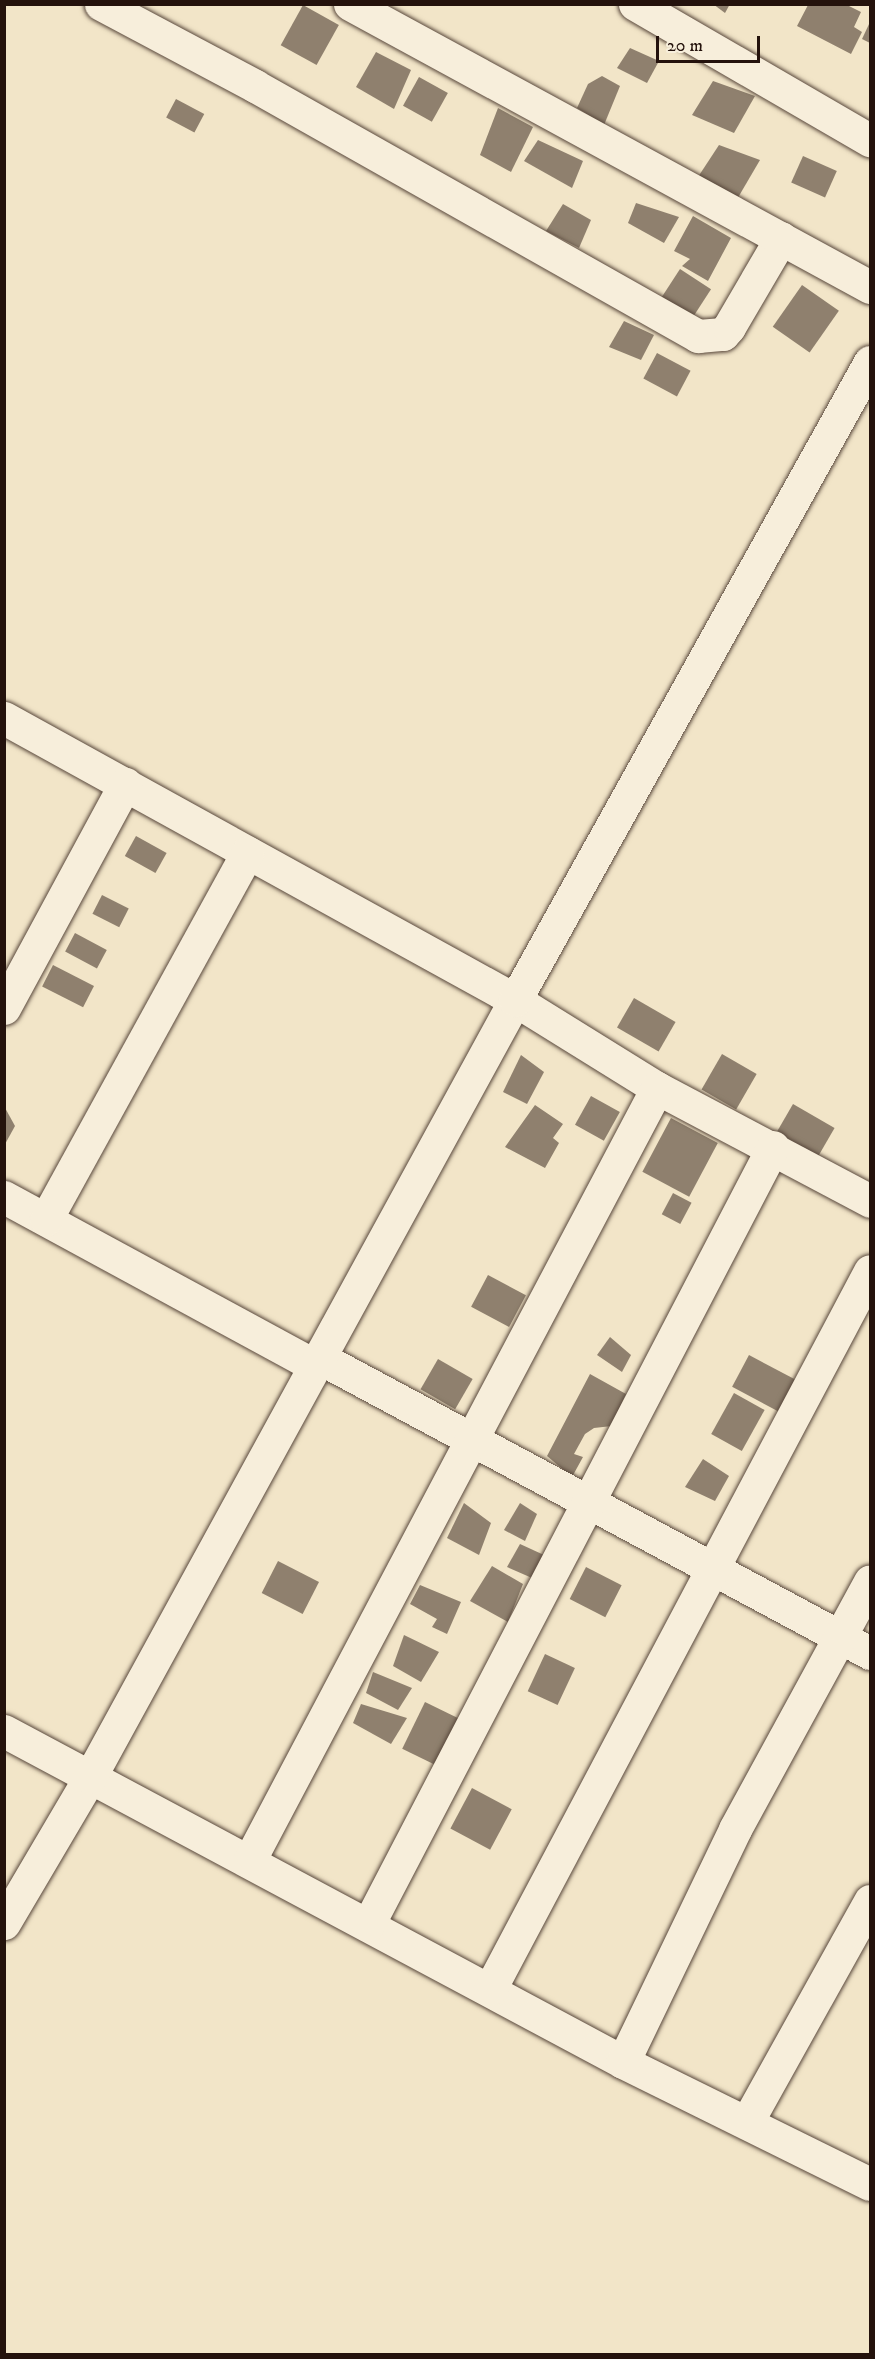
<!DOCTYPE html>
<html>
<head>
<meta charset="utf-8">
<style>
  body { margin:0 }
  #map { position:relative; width:875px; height:2359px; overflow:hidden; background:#f2e5c8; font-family:"IM FELL DW Pica",serif }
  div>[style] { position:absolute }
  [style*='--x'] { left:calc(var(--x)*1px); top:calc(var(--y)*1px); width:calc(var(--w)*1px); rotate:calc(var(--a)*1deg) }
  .building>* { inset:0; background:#8f806e; transform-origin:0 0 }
  .roads { filter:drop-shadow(0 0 2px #58473b) drop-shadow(0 0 2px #58473b) }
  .minor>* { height:33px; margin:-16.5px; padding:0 16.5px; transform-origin:16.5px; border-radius:16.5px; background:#f7eedb }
  .tertiary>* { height:33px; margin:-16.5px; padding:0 16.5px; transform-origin:16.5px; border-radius:16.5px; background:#f7eedb }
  span { translate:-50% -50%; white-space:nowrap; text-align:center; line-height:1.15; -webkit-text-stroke:4.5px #f7eedb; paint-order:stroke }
  .frame { position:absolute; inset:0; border:6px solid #24120c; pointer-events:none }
  .scale { position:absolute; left:656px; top:36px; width:104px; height:27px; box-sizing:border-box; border:3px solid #24120c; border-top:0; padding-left:8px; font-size:18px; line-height:21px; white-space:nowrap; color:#24120c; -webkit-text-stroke:4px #f7eedb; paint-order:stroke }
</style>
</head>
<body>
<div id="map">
  <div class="building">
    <div style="clip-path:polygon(713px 4px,730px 4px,725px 13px)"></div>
    <div style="left:303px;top:5px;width:41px;height:46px;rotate:29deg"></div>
    <div style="clip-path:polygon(808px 5px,847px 5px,861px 12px,854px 27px,862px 32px,851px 54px,797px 26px)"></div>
    <div style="clip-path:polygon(870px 22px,870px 43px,862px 39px)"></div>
    <div style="clip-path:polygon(630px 48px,659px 61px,647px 83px,617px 68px)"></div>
    <div style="clip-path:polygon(376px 52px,411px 70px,394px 109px,356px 87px)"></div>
    <div style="clip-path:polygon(602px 76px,620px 86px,604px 125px,577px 108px,588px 84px)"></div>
    <div style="left:419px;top:77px;width:33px;height:33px;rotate:29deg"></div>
    <div style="clip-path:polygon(713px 81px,755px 96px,734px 133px,692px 115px)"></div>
    <div style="left:176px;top:99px;width:32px;height:21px;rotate:28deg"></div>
    <div style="clip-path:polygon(498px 108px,533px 127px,511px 172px,480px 155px)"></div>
    <div style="clip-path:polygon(538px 140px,583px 161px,572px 188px,524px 161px)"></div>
    <div style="clip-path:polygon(719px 145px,760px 160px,736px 201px,696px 180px)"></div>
    <div style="left:803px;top:156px;width:37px;height:29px;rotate:24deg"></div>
    <div style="clip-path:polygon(636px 203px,679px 217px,664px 243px,628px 223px)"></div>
    <div style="clip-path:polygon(563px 204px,591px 220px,579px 248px,546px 231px)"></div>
    <div style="clip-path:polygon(693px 216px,731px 238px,708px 281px,682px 266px,690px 259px,674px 251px)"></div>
    <div style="left:680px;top:269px;width:37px;height:34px;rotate:33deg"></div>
    <div style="left:802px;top:285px;width:45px;height:51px;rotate:35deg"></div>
    <div style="clip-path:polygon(624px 321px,654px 335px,641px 360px,609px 347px)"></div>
    <div style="left:657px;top:353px;width:38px;height:29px;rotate:28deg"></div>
    <div style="left:136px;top:836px;width:35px;height:23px;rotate:29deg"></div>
    <div style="left:102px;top:895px;width:30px;height:21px;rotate:27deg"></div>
    <div style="left:75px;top:933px;width:36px;height:21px;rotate:28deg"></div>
    <div style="left:53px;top:965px;width:46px;height:24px;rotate:27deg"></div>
    <div style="left:634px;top:998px;width:48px;height:34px;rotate:30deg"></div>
    <div style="left:722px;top:1054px;width:40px;height:41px;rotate:30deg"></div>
    <div style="clip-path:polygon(521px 1055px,544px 1072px,527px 1104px,503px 1092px)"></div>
    <div style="left:591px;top:1096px;width:33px;height:33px;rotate:29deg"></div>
    <div style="left:793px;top:1104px;width:48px;height:42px;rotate:30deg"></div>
    <div style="clip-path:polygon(535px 1105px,563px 1124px,553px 1138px,559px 1143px,545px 1168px,505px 1147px)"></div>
    <div style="clip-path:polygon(4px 1106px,15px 1126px,4px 1146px)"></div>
    <div style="left:671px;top:1118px;width:53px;height:61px;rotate:28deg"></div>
    <div style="left:673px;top:1193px;width:21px;height:24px;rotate:28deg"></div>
    <div style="left:488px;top:1275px;width:43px;height:36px;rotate:28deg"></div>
    <div style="clip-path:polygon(610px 1337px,631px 1355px,622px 1372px,597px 1355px)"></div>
    <div style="left:749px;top:1355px;width:54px;height:36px;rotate:28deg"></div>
    <div style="left:438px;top:1359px;width:40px;height:35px;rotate:30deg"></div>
    <div style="clip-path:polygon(590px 1374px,626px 1394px,612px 1426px,594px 1428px,585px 1434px,574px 1454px,583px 1457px,572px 1477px,547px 1456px)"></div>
    <div style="left:734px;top:1393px;width:35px;height:47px;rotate:29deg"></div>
    <div style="clip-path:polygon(703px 1459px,729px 1476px,715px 1501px,685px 1487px)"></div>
    <div style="clip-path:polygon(464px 1503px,491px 1523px,479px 1555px,447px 1538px)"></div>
    <div style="clip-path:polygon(520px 1503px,537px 1514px,525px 1541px,504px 1530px)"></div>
    <div style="clip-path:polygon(520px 1544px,544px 1555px,532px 1578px,507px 1567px)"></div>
    <div style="left:278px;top:1561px;width:46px;height:36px;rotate:27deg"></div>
    <div style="clip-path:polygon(492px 1566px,523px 1584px,508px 1622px,470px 1601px)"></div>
    <div style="left:586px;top:1567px;width:40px;height:36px;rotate:27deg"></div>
    <div style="clip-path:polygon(420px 1585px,461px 1602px,447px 1634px,432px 1627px,437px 1619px,410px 1604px)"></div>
    <div style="clip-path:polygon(404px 1635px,439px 1652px,421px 1682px,393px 1666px)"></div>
    <div style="left:545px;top:1654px;width:33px;height:41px;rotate:25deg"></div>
    <div style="clip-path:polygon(373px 1672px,412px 1688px,398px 1710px,366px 1693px)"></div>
    <div style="left:425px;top:1702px;width:41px;height:52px;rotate:26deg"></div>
    <div style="clip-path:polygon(361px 1704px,407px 1718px,391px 1744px,353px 1723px)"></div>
    <div style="left:472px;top:1788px;width:45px;height:46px;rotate:28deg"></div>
  </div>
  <div class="roads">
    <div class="minor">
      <div style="--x:101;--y:4;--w:174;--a:28"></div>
      <div style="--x:255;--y:86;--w:509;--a:29.44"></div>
      <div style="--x:698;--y:336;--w:25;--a:-5"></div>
      <div style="--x:723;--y:334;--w:9;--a:-49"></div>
      <div style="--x:729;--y:327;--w:103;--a:-59.7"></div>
      <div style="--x:350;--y:4;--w:592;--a:28.56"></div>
      <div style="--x:635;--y:4;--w:272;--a:30.1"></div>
      <div style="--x:4;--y:718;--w:584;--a:28.89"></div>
      <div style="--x:515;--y:1000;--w:167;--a:31.8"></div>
      <div style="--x:657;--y:1088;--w:241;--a:27.9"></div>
      <div style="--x:4;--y:1008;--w:255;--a:-61.6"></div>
      <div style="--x:4;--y:1197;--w:354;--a:28.5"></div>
      <div style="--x:46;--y:1219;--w:418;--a:-61.2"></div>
      <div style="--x:320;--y:1358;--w:624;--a:28.21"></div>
      <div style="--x:4;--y:1731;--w:702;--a:28.13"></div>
      <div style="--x:623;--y:2062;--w:275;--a:26.3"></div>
      <div style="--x:249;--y:1861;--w:874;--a:-62.17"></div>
      <div style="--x:368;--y:1925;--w:877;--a:-62.5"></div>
      <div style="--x:490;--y:1989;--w:812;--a:-62.11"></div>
      <div style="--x:623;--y:2062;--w:259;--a:-64.3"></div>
      <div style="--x:735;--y:1829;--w:282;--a:-61.4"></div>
      <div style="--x:747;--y:2122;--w:253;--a:-60.9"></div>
    </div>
    <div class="tertiary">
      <div style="--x:4;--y:1923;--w:169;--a:-59.5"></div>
      <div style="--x:90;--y:1777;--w:886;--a:-61.32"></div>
      <div style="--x:515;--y:1000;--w:730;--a:-60.91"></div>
    </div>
  </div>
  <div class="frame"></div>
  <div class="scale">20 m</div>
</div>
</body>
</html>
